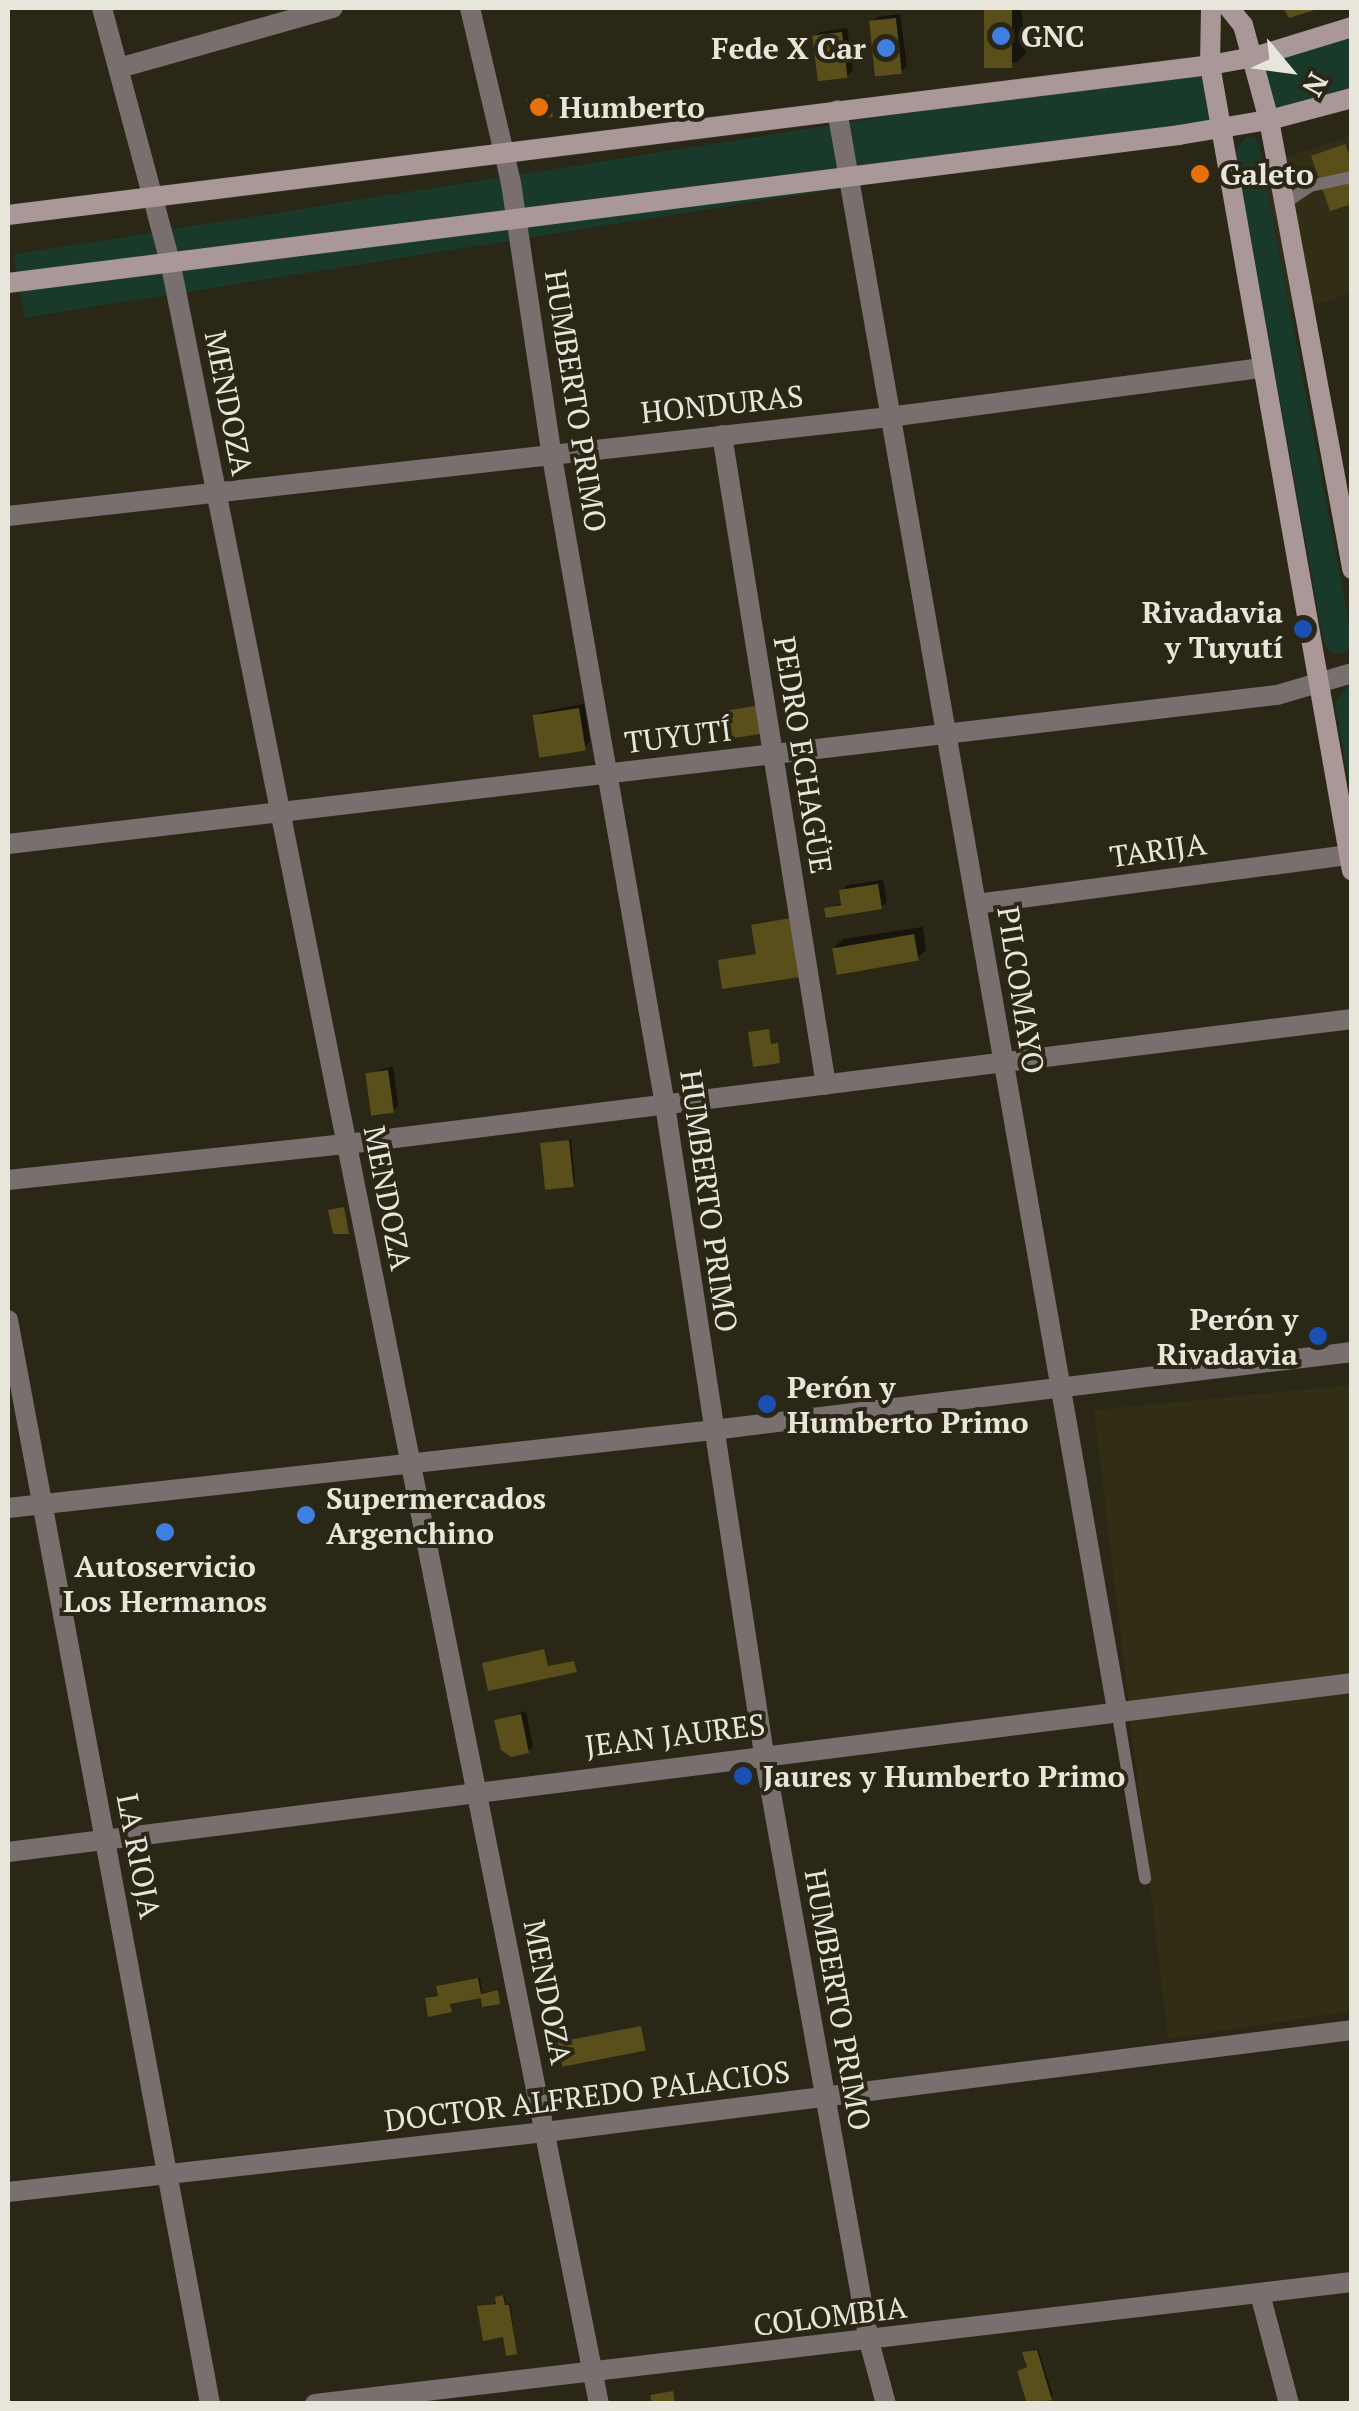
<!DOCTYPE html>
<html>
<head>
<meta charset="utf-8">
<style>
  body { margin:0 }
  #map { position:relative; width:1359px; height:2411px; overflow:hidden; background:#2a2716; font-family:"PT Serif",serif }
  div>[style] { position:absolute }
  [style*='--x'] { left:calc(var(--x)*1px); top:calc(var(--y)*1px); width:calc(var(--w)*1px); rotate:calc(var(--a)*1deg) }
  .built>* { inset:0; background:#322d15 }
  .green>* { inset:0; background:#193a2a; transform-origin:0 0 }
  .shadow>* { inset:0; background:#0007 }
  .building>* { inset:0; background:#5a4f1b; transform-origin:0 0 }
  .lane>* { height:12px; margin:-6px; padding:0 6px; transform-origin:6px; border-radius:6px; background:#796f6e }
  .street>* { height:20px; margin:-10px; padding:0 10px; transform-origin:10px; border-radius:10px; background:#796f6e }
  .secondary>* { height:20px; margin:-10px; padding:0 10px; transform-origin:10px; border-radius:10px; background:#a99897 }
  .dots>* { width:28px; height:28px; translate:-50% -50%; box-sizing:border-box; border:5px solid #2a2716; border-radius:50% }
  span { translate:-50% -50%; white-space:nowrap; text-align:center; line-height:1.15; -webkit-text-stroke:8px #2a2716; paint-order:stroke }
  .poi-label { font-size:30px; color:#e8e6db; font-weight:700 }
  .left { translate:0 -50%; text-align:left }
  .right { translate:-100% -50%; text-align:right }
  .street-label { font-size:30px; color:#e8e6db }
  .frame { position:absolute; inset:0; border:10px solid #e8e6db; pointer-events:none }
  .north { position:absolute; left:1239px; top:20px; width:100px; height:100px; -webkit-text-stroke:8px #2a2716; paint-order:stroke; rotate:119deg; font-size:28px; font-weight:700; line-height:40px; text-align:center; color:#e8e6db }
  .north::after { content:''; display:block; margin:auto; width:35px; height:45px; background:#e8e6db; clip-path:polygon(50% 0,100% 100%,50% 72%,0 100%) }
</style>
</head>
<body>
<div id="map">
  <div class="built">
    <div style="clip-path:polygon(1351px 135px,1351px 293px,1291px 312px,1263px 165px)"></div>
    <div style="clip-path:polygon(1351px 1385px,1351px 2011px,1168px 2039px,1094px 1410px)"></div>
  </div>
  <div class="green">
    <div style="clip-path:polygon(1351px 27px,1351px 98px,1269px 120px,1254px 57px)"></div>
    <div style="left:1210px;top:65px;width:64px;height:1211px;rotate:81deg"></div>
    <div style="clip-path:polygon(1246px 137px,1254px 137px,1259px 145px,1351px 634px,1351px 646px,1341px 654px,1333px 654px,1324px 643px,1235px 152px)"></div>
    <div style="clip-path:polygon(1348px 686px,1352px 687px,1351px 795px,1335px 703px)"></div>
  </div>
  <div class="shadow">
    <div style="clip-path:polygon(987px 8px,1021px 8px,1026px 53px,1017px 62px,994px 65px)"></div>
    <div style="clip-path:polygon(900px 14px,907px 66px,901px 72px,872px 22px,877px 17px)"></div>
    <div style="clip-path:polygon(847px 28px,853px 70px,847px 76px,814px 38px,820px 32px)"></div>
    <div style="clip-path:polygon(584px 704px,590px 742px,584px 747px,535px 717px,541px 712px)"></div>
    <div style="clip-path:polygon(883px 880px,887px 902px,881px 907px,827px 909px,843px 902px,842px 891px,847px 885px)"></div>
    <div style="clip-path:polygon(923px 927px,926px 950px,917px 958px,834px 948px,843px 939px)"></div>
    <div style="clip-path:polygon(393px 1066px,398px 1105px,393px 1111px,368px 1074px)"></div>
    <div style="clip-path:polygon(571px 1139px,575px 1182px,573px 1184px,543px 1144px)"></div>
    <div style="clip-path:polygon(526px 1711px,533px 1746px,528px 1751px,497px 1721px)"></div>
    <div style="clip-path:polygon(480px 1978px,482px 1993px,499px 1990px,499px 2002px,483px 1995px,451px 2001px,451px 2010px,428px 1998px,440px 1995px,441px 1985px)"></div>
    <div style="clip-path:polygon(504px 2295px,506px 2305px,510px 2304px,516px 2352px,480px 2307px,498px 2303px,497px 2298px)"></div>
    <div style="clip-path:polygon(1038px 2349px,1053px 2396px,1030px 2404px,1025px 2352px)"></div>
  </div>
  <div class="building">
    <div style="left:984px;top:8px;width:28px;height:60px"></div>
    <div style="clip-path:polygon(1283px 8px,1321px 8px,1289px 18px)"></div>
    <div style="left:896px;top:18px;width:56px;height:27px;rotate:84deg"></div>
    <div style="left:842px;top:32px;width:46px;height:30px;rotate:83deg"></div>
    <div style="clip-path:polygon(549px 95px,553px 117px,537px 120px,528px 115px,526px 99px)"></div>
    <div style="clip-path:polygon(1345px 144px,1352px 162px,1352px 204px,1330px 211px,1311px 156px)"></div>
    <div style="clip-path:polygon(761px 705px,764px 726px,760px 734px,729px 739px,724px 711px)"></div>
    <div style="left:579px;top:708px;width:43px;height:47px;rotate:81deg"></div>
    <div style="clip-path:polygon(878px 884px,882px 909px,826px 918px,824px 908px,841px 905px,839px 890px)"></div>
    <div style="clip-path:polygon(791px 918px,800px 977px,722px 989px,718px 960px,756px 954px,751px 925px)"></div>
    <div style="left:914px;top:934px;width:27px;height:83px;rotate:80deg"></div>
    <div style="clip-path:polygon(769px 1029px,771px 1044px,778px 1043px,780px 1063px,753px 1067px,748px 1032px)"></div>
    <div style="left:388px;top:1070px;width:43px;height:23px;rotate:82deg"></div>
    <div style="left:569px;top:1140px;width:47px;height:29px;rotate:84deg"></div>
    <div style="clip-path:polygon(344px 1207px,349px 1234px,333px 1234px,328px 1210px)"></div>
    <div style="clip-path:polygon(544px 1649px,548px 1666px,574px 1661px,577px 1672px,488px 1691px,482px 1663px)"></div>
    <div style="clip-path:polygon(521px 1714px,529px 1753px,511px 1757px,501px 1750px,494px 1720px)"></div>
    <div style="clip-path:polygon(478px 1978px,481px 1994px,498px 1990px,500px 2004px,482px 2007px,481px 1998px,450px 2004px,452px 2012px,428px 2017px,425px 1998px,438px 1996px,436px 1986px)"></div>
    <div style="left:641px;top:2026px;width:25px;height:85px;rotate:79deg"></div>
    <div style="clip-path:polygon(503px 2295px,505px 2305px,509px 2305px,517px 2354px,506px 2356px,503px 2337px,483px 2341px,477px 2306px,496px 2304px,495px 2297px)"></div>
    <div style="clip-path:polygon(1037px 2350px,1052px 2400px,1027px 2404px,1017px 2371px,1027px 2367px,1022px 2352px)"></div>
    <div style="clip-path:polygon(673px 2391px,675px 2404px,652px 2404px,650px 2395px)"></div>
  </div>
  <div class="lane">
    <div style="--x:1285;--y:203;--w:30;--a:-34"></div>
    <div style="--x:1310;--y:186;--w:43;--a:-12.1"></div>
    <div style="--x:1117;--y:1709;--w:172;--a:80.6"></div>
  </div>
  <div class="street">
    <div style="--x:102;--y:8;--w:262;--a:75"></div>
    <div style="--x:170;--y:261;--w:2186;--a:78.68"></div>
    <div style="--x:470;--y:8;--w:180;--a:76.8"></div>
    <div style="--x:511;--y:183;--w:271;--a:81.5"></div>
    <div style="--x:551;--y:451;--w:664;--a:80.11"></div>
    <div style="--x:665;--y:1105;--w:657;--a:81.33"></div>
    <div style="--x:764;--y:1754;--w:596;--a:79.86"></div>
    <div style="--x:869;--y:2341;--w:65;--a:74.9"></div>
    <div style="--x:119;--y:68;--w:222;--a:-15.7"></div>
    <div style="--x:837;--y:110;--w:1623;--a:80.07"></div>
    <div style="--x:722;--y:435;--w:658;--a:80.91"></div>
    <div style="--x:8;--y:516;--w:887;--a:-6.41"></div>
    <div style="--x:889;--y:417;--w:376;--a:-7.5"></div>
    <div style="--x:8;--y:844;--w:1278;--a:-6.7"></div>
    <div style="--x:1277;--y:695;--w:78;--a:-16.3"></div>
    <div style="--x:976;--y:904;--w:376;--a:-7.5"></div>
    <div style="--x:8;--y:1180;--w:341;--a:-6.1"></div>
    <div style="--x:347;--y:1144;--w:1013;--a:-7.09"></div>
    <div style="--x:8;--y:1320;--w:1103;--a:79.44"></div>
    <div style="--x:8;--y:1508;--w:709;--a:-6.31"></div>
    <div style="--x:713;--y:1430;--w:644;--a:-6.96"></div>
    <div style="--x:8;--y:1852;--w:1355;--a:-7.17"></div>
    <div style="--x:8;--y:2192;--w:540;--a:-6.38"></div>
    <div style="--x:545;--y:2132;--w:813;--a:-7.2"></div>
    <div style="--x:1260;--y:2294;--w:114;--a:75.2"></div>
    <div style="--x:315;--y:2404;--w:1044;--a:-6.71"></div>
  </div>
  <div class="secondary">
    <div style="--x:1211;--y:8;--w:57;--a:91"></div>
    <div style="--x:1210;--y:65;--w:818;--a:80.01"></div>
    <div style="--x:1229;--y:8;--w:22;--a:51"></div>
    <div style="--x:1243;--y:25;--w:98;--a:74.7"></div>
    <div style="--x:1269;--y:120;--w:457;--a:79.5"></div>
    <div style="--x:8;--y:215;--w:1211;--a:-7.11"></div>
    <div style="--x:1210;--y:65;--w:45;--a:-10.3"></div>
    <div style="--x:1254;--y:57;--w:102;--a:-17"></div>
    <div style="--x:8;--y:283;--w:1180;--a:-7.2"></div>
    <div style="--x:1179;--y:135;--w:91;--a:-9.5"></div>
    <div style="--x:1269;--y:120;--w:86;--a:-14.8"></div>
  </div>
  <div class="dots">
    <div style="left:1001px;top:36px;background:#3f7fe0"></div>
    <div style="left:886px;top:48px;background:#3f7fe0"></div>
    <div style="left:539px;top:107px;background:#e8710a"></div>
    <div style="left:1200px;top:174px;background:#e8710a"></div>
    <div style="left:1303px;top:629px;background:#1a4fb4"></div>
    <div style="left:1318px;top:1336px;background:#1a4fb4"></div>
    <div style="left:767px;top:1404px;background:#1a4fb4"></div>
    <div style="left:306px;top:1515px;background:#3f7fe0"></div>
    <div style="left:165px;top:1532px;background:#3f7fe0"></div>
    <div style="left:743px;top:1776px;background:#1a4fb4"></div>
  </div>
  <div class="poi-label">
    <span class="left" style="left:1021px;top:36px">GNC</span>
    <span class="right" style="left:866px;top:48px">Fede X Car</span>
    <span class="left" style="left:559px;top:107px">Humberto</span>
    <span class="left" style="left:1220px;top:174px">Galeto</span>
    <span class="right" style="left:1283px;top:629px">Rivadavia<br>y Tuyutí</span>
    <span class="right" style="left:1298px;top:1336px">Perón y<br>Rivadavia</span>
    <span class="left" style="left:787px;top:1404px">Perón y<br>Humberto Primo</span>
    <span class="left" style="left:326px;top:1515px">Supermercados<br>Argenchino</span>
    <span style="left:165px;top:1583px">Autoservicio<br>Los Hermanos</span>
    <span class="left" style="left:763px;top:1776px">Jaures y Humberto Primo</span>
  </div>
  <div class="street-label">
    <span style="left:576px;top:401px;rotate:81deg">HUMBERTO PRIMO</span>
    <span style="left:229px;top:403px;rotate:79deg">MENDOZA</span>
    <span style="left:722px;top:404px;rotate:-6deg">HONDURAS</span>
    <span style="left:678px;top:736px;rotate:-7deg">TUYUTÍ</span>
    <span style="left:803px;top:755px;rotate:81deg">PEDRO ECHAGÜE</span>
    <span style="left:1158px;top:850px;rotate:-8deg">TARIJA</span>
    <span style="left:1021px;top:990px;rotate:81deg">PILCOMAYO</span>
    <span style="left:388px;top:1198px;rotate:79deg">MENDOZA</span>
    <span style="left:709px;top:1201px;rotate:82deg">HUMBERTO PRIMO</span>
    <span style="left:675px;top:1735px;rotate:-7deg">JEAN JAURES</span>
    <span style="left:139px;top:1856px;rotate:79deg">LA RIOJA</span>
    <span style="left:548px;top:1992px;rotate:79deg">MENDOZA</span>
    <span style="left:838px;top:2000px;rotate:80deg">HUMBERTO PRIMO</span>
    <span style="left:587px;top:2096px;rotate:-7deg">DOCTOR ALFREDO PALACIOS</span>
    <span style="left:830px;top:2316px;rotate:-7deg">COLOMBIA</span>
  </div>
  <div class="frame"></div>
  <div class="north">N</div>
</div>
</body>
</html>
